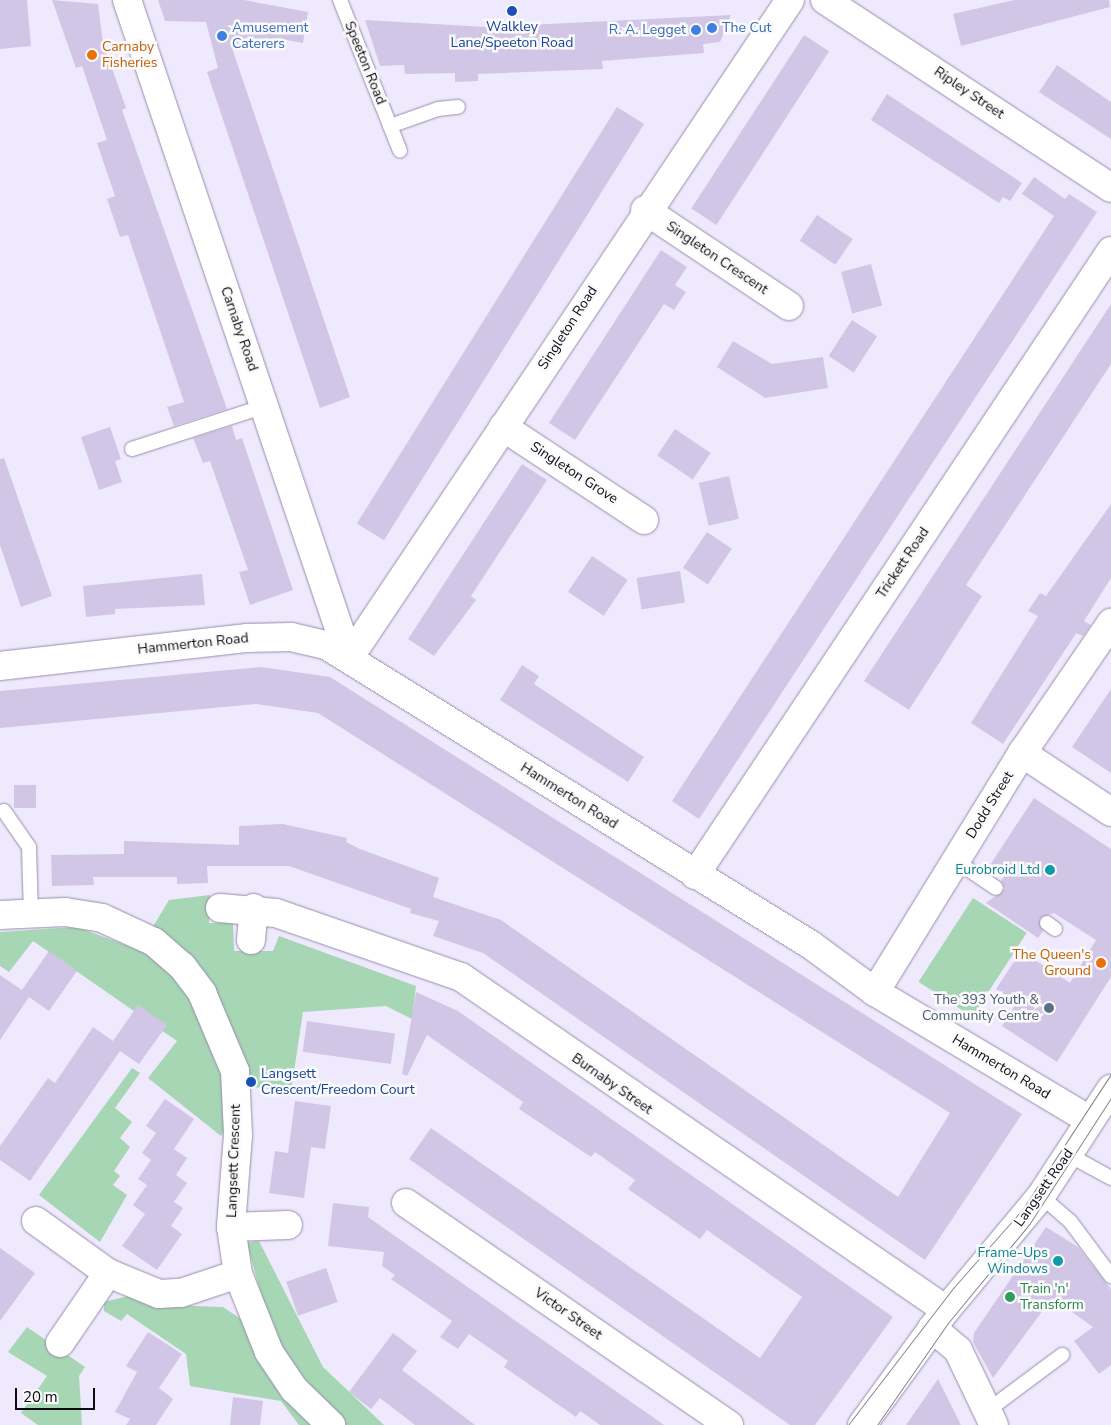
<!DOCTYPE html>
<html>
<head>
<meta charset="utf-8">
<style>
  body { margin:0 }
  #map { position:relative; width:1111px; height:1425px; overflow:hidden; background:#efe9fd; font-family:"Nunito Sans",sans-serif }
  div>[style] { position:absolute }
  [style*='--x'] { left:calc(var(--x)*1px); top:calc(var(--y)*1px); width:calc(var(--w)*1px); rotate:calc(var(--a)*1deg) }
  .green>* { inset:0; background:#a6d6b4; transform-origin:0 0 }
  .building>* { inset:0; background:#d2c6e6; transform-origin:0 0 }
  .roads { filter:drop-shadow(0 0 1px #978dab) drop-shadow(0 0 1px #978dab) }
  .lane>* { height:14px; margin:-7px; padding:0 7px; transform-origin:7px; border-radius:7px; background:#fff }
  .street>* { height:28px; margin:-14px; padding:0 14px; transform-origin:14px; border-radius:14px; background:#fff }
  .secondary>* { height:28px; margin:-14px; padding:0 14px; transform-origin:14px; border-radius:14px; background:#fff }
  .tram>* { height:1px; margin:-0.5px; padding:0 0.5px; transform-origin:0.5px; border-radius:0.5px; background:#85808f }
  .dots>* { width:14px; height:14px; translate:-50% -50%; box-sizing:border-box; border:2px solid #fafafa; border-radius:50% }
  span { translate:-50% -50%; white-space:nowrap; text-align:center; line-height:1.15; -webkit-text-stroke:5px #fafafa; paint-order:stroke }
  .transit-label { font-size:14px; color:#164399 }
  .left { translate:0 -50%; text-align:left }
  .shop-label { font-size:14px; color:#366cbe }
  .right { translate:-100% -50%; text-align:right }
  .food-label { font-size:14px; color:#c56008 }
  .street-label { font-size:14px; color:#0d0a14 }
  .culture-label { font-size:14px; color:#0d838f }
  .service-label { font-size:14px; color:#4e5e75 }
  .leisure-label { font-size:14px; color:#27864d }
  .scale { position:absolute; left:15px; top:1388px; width:80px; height:22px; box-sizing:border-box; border:2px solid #0d0a14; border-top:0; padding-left:6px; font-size:15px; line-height:18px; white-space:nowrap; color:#0d0a14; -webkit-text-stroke:4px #fafafa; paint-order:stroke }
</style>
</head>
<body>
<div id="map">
  <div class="green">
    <div style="clip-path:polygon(210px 895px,209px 923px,233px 923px,234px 951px,273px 951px,279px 936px,416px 986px,412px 1019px,386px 1006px,303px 1012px,291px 1091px,252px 1087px,221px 1136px,148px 1078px,177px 1041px,33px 941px,9px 972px,0 966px,0 932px,77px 927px,139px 950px,169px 900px)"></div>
    <div style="left:973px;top:898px;width:64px;height:100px;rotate:33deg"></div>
    <div style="clip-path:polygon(132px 1068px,140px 1073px,115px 1108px,132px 1122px,120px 1138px,130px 1147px,114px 1171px,120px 1176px,113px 1185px,127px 1195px,100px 1242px,39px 1195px)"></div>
    <div style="clip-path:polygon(259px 1241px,323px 1367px,384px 1425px,299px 1425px,281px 1401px,190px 1386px,186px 1354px,127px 1314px,121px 1321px,104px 1311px,104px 1302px,128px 1296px,165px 1305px,223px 1307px,241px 1319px,266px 1313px,247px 1243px)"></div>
    <div style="clip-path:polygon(27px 1327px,85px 1367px,79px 1376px,82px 1425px,38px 1425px,21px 1413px,47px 1376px,8px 1352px)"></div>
  </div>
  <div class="building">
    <div style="clip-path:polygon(0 0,27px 0,31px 46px,0 49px)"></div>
    <div style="clip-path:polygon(52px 0,98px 4px,103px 43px,126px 108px,122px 110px,227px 409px,174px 426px,167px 407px,184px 402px,128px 235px,120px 237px,107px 199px,115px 196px,97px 143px,107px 140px,82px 66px,76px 68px)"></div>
    <div style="clip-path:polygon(158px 0,244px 0,308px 12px,303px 43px,280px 39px,278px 51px,230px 42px,350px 397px,320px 408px,207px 72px,218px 68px,206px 22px,165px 21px)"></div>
    <div style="clip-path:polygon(1014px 0,1109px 0,1110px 7px,961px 46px,953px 14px)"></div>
    <div style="clip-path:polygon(731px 15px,720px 42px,703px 44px,704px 53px,602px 61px,603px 69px,478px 74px,478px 81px,455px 82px,455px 73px,405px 74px,404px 65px,380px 66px,365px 20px,487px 27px)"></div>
    <div style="left:804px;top:35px;width:30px;height:207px;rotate:33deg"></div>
    <div style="clip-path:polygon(1057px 65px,1111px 102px,1111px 139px,1039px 92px)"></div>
    <div style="clip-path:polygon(887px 94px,1022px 183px,1010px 201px,1003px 197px,999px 203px,871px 120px)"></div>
    <div style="left:617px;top:107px;width:32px;height:491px;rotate:32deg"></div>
    <div style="clip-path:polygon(1034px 177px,1065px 199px,1069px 194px,1097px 212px,699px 819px,672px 801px,1054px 216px,1022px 194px)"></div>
    <div style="left:817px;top:215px;width:43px;height:31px;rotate:34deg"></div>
    <div style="clip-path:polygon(661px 250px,687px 267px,675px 285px,686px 292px,674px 310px,664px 304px,575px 440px,549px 423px)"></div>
    <div style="left:871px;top:264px;width:43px;height:31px;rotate:75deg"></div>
    <div style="clip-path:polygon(1111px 304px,1111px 364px,966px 585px,982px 596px,909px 710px,864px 681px)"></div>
    <div style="left:852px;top:320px;width:30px;height:43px;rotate:33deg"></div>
    <div style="clip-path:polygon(733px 341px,772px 364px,823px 357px,828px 388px,765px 398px,717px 367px)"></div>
    <div style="clip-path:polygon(232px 426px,236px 440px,242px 438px,293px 590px,250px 605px,239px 572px,248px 570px,210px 461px,203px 463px,193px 438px)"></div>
    <div style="clip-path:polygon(110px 427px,121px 459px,115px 461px,122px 482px,99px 490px,81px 437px)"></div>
    <div style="left:675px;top:429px;width:43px;height:32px;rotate:34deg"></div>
    <div style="clip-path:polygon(4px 458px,52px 596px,21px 607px,0 545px,0 459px)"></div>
    <div style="clip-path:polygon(522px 464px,547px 480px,471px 596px,476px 600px,434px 656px,408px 639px)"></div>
    <div style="left:729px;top:476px;width:44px;height:31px;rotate:77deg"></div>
    <div style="clip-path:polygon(1111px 504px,1111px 578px,1084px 621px,1091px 625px,1083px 636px,1076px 633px,1073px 638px,1003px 744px,971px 723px,1038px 616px,1028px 611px,1040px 593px,1046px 596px)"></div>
    <div style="left:707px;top:532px;width:30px;height:43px;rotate:34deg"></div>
    <div style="left:592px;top:556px;width:43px;height:43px;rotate:34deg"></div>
    <div style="left:680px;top:571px;width:32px;height:44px;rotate:81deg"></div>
    <div style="clip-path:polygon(202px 574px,205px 605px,115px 609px,115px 614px,86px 617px,83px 586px)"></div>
    <div style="clip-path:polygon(522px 665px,539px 676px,534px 684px,644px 757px,628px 782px,500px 700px)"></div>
    <div style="clip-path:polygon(261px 667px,330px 677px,1022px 1114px,925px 1260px,483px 953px,433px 936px,439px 921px,410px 913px,411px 909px,289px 866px,207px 866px,208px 883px,177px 884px,177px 877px,93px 877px,94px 885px,52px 886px,51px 855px,124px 854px,124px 841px,239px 845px,239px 826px,283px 824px,347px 838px,346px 842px,360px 849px,439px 878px,433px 897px,501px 920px,898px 1197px,950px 1113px,318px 713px,256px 704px,0 728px,0 691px)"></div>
    <div style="clip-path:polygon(1111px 689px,1111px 773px,1072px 747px)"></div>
    <div style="left:14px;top:785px;width:22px;height:23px"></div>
    <div style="clip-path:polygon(1034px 798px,1111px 849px,1111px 977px,1057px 1062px,1002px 1026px,1017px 1002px,996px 989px,1021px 951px,1070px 983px,1096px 940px,1054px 913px,1040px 918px,1043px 931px,1038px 938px,986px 903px,1005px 889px,1001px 881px,1005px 875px,990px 865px)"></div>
    <div style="clip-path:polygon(49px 951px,77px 971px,49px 1011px,29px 997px,0 1040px,0 975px,22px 990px)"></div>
    <div style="clip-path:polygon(416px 992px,458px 1011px,893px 1317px,815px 1425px,790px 1425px,409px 1159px,431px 1128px,760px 1358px,802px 1297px,707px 1230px,700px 1239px,628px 1189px,635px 1180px,595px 1152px,591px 1157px,519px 1109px,523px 1102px,427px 1035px,407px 1076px,402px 1074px)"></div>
    <div style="clip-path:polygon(138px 1005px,167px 1025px,139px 1064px,120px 1051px,30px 1181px,0 1160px,0 1146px,48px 1078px,55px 1083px,93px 1027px,113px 1041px)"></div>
    <div style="left:307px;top:1021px;width:89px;height:31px;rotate:8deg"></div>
    <div style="clip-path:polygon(165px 1099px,194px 1119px,174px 1149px,187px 1158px,176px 1175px,187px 1183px,174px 1202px,183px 1208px,171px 1226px,182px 1234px,157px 1270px,122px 1246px,145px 1214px,133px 1205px,147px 1185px,138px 1179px,151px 1160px,142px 1153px,156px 1133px,146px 1126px)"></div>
    <div style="clip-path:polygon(295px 1101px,331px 1106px,325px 1149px,311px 1147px,304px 1198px,269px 1193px,275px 1151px,288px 1153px)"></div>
    <div style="clip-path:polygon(333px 1203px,369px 1207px,368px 1217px,664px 1425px,600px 1425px,580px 1411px,576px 1417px,504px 1367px,508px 1361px,469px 1334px,458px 1349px,440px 1337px,452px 1321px,391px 1279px,395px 1275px,382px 1266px,384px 1252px,328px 1246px)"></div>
    <div style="clip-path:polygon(1046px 1227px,1078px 1247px,1111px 1289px,1111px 1365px,1099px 1374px,1074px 1341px,1093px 1327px,1052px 1298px,993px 1378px,973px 1342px,974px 1333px)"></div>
    <div style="clip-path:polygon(0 1248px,35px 1273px,0 1321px)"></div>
    <div style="left:326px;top:1268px;width:36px;height:42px;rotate:71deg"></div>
    <div style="clip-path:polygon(148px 1332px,182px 1354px,159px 1388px,173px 1399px,156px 1425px,126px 1425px,130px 1419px,115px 1412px,137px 1372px,126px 1366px)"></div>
    <div style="clip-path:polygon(393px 1333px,417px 1351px,402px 1370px,475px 1425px,415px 1425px,380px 1398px,371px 1409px,349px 1392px)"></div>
    <div style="clip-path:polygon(938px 1379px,961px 1425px,906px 1425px)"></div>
    <div style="clip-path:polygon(233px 1397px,263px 1401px,260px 1425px,230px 1425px)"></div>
  </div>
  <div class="roads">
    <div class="lane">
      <div style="--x:340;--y:0;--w:162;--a:68.3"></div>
      <div style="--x:390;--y:126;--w:51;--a:-19.5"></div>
      <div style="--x:438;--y:109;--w:20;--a:-6"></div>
      <div style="--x:132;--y:449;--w:140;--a:-17.9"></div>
      <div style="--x:4;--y:811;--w:44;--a:55.2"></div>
      <div style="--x:29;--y:847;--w:67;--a:88.3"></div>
      <div style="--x:956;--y:861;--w:48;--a:34"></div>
      <div style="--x:1047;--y:923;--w:10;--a:37"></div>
      <div style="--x:1067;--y:1154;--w:50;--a:28.6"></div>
      <div style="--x:1041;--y:1196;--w:38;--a:41"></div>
      <div style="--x:1070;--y:1221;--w:69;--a:53.3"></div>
      <div style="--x:987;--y:1411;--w:94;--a:-36.7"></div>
    </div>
    <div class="street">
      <div style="--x:127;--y:0;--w:694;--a:71.36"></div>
      <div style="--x:645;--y:210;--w:173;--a:33.7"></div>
      <div style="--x:503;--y:427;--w:169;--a:33.4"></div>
      <div style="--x:349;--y:658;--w:792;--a:-56.17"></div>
      <div style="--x:0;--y:666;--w:249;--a:-6.5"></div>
      <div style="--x:247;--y:638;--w:44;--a:-1.3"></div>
      <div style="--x:291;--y:637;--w:36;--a:13"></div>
      <div style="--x:326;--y:645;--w:570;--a:31.74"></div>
      <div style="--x:811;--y:945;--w:79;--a:36.3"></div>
      <div style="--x:875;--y:992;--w:250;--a:30.8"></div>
      <div style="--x:1022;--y:753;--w:107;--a:33.5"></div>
      <div style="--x:695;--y:875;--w:750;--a:-56.31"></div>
      <div style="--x:220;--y:908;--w:56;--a:5.1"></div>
      <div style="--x:276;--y:913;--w:196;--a:19.1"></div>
      <div style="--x:461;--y:977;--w:588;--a:34.47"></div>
      <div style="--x:0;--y:915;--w:65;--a:-2.6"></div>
      <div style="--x:65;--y:912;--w:37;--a:9"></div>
      <div style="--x:102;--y:918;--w:57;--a:24.8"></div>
      <div style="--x:154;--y:942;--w:37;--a:41"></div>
      <div style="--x:182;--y:966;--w:34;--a:53"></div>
      <div style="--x:202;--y:993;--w:85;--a:67.1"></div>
      <div style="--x:235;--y:1071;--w:64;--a:87.3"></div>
      <div style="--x:238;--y:1135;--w:92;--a:94.4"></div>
      <div style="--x:231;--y:1227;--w:48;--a:81.5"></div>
      <div style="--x:238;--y:1274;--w:84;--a:68.3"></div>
      <div style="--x:269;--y:1352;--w:45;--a:56"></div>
      <div style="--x:294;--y:1389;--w:52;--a:44.2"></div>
      <div style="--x:251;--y:940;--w:32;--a:-85"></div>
      <div style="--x:875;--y:992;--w:281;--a:-58.4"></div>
      <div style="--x:1022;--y:753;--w:158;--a:-55.6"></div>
      <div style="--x:406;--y:1203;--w:392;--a:34.5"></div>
      <div style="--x:36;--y:1221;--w:89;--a:35.8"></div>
      <div style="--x:108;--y:1273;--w:55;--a:22.4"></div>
      <div style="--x:159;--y:1294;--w:22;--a:-3"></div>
      <div style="--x:181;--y:1293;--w:60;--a:-18.4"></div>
      <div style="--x:231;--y:1227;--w:57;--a:-2"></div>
      <div style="--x:932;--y:1328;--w:34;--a:40"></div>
      <div style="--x:958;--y:1350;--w:83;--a:64.4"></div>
      <div style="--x:60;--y:1343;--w:85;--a:-55.6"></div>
    </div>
    <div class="secondary">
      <div style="--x:825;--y:0;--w:342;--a:33.3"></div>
      <div style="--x:862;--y:1425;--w:142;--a:-53.9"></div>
      <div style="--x:946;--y:1310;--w:148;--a:-50.2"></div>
      <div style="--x:1041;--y:1196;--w:128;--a:-56.8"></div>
    </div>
  </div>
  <div class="tram">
    <div style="--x:848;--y:1425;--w:174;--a:-52.5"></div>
    <div style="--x:954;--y:1287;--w:103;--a:-48.6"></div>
    <div style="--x:1022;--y:1210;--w:163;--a:-56.8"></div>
    <div style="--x:877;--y:1425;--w:124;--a:-55.2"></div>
    <div style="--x:948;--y:1323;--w:129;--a:-50.6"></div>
    <div style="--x:1030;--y:1223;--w:149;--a:-57.1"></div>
  </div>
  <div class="dots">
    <div style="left:512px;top:11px;background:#1a4fb4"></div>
    <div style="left:712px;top:28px;background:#3f7fe0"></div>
    <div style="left:696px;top:30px;background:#3f7fe0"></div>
    <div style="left:222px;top:36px;background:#3f7fe0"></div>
    <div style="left:92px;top:55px;background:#e8710a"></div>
    <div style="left:1050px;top:870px;background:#0f9aa8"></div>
    <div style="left:1101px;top:963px;background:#e8710a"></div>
    <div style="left:1049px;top:1008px;background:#5c6f8a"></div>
    <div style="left:251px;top:1082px;background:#1a4fb4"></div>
    <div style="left:1058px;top:1261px;background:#0f9aa8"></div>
    <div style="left:1010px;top:1297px;background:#2e9e5b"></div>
  </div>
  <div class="transit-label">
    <span style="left:512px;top:35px">Walkley<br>Lane/Speeton Road</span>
    <span class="left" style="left:261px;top:1082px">Langsett<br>Crescent/Freedom Court</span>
  </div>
  <div class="shop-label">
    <span class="left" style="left:232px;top:36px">Amusement<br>Caterers</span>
    <span class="left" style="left:722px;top:28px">The Cut</span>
    <span class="right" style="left:686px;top:30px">R. A. Legget</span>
  </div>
  <div class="food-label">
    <span class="left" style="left:102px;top:55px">Carnaby<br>Fisheries</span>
    <span class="right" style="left:1091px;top:963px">The Queen's<br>Ground</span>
  </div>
  <div class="street-label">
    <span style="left:365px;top:63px;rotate:68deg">Speeton Road</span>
    <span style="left:969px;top:93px;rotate:34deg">Ripley Street</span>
    <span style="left:717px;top:258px;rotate:34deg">Singleton Crescent</span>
    <span style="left:568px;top:328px;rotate:-57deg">Singleton Road</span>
    <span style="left:239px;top:329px;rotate:71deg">Carnaby Road</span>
    <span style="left:574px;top:473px;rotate:33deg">Singleton Grove</span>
    <span style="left:903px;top:563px;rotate:-56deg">Trickett Road</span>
    <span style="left:193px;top:644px;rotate:-6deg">Hammerton Road</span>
    <span style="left:569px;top:796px;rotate:32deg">Hammerton Road</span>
    <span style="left:990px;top:805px;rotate:-58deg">Dodd Street</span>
    <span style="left:1001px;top:1067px;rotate:31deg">Hammerton Road</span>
    <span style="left:612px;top:1084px;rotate:35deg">Burnaby Street</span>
    <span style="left:234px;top:1161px;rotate:-88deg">Langsett Crescent</span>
    <span style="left:1044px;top:1188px;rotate:-55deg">Langsett Road</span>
    <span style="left:568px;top:1314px;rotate:35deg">Victor Street</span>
  </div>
  <div class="culture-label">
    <span class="right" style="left:1040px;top:870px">Eurobroid Ltd</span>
    <span class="right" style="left:1048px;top:1261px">Frame-Ups<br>Windows</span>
  </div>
  <div class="service-label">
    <span class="right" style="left:1039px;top:1008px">The 393 Youth &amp;<br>Community Centre</span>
  </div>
  <div class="leisure-label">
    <span class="left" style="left:1020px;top:1297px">Train 'n'<br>Transform</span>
  </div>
  <div class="scale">20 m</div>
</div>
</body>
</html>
